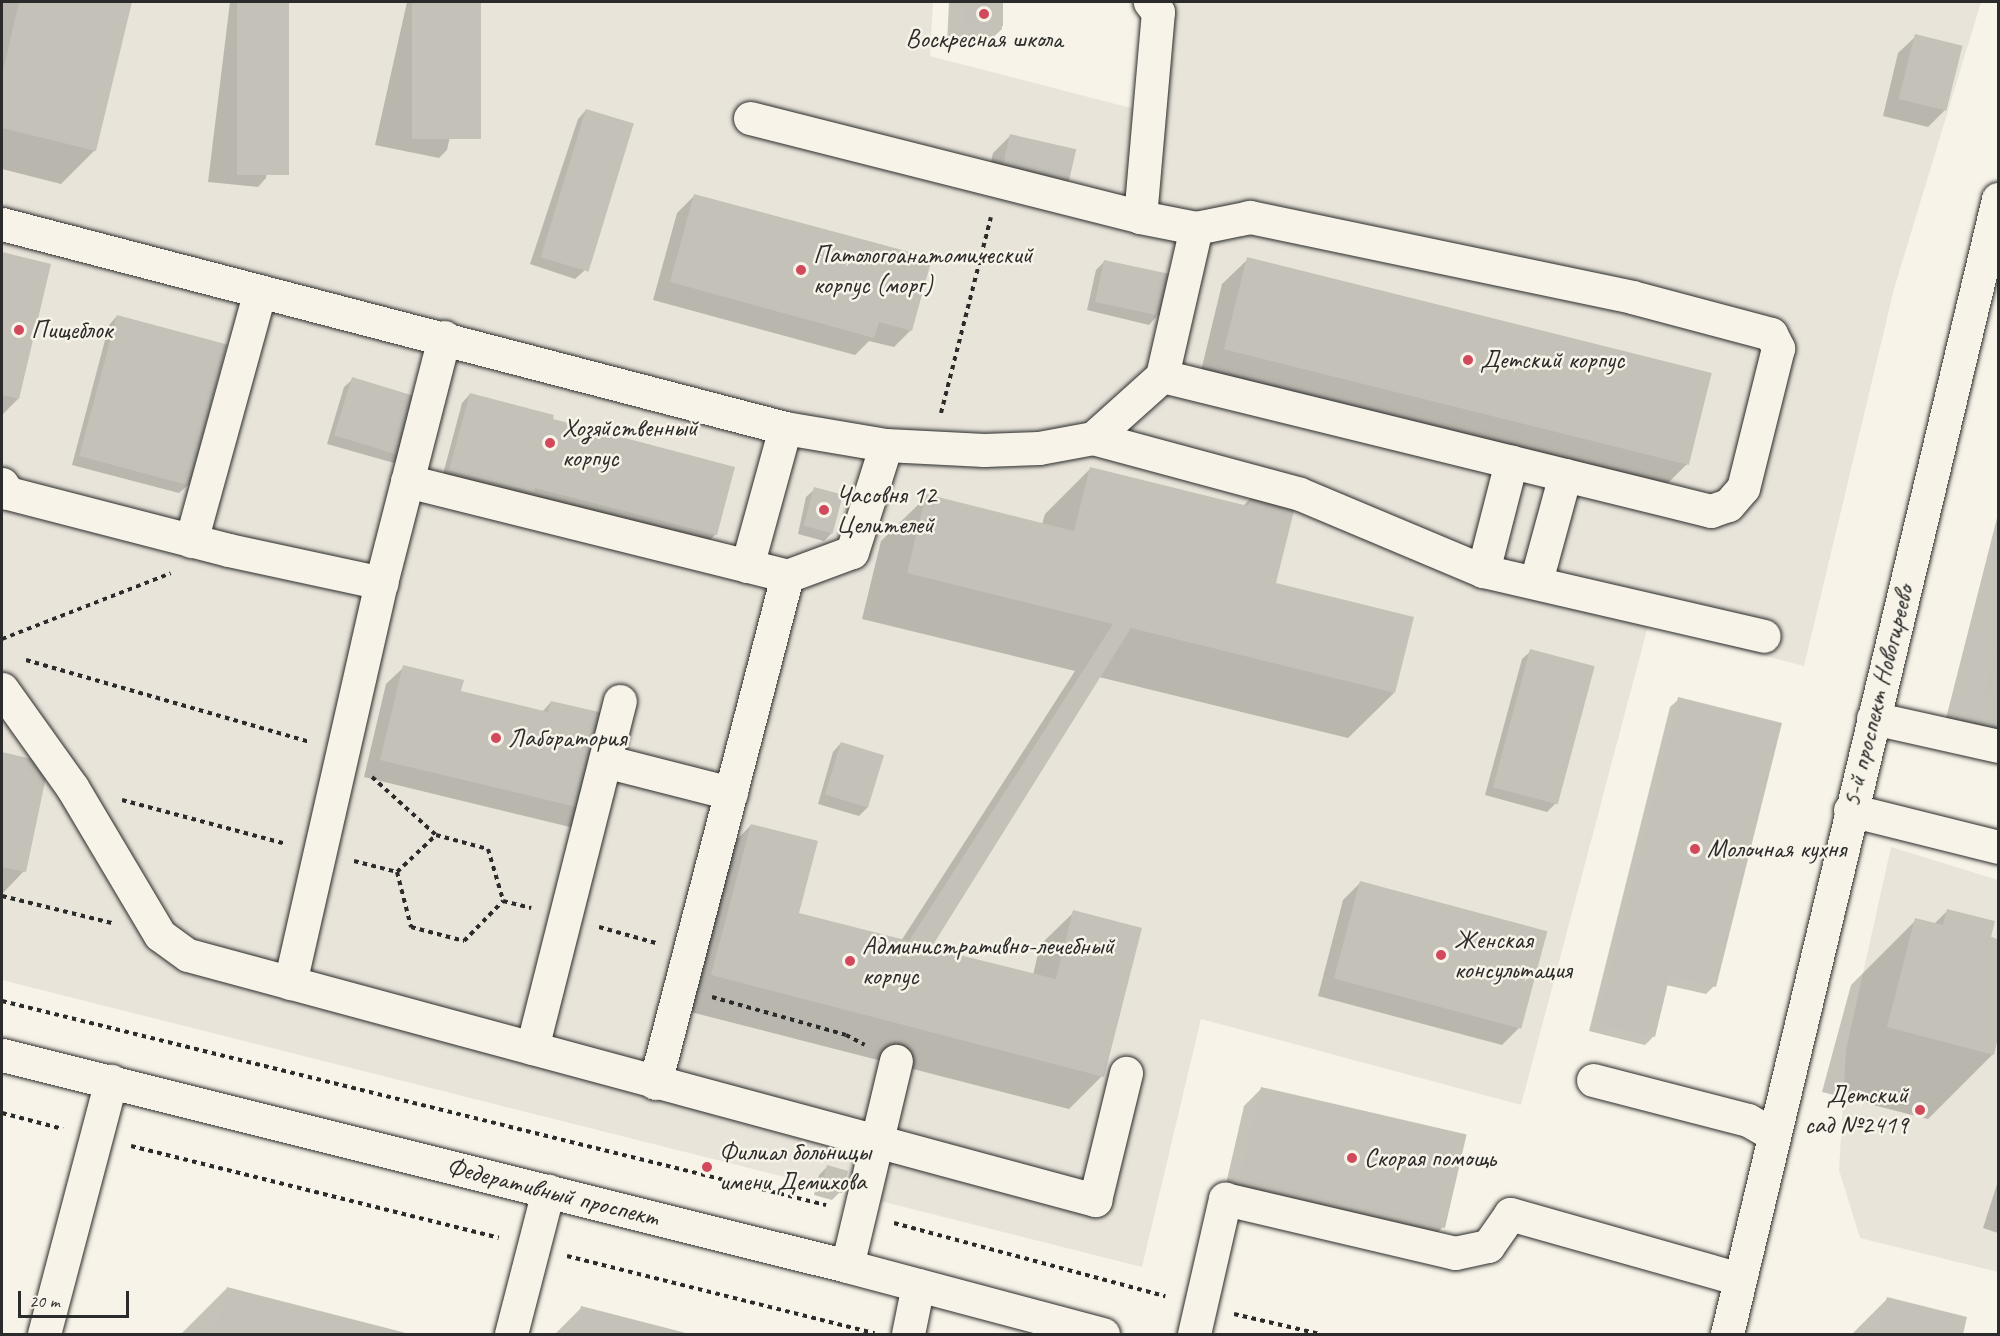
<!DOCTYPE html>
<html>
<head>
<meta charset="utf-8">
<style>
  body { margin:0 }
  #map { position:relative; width:2000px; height:1336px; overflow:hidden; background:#f7f3e8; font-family:Caveat,sans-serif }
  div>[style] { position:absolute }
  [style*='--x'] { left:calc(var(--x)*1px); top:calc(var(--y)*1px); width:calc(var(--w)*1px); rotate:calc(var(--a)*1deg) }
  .built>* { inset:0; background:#e8e4da }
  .shadow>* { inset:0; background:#0003 }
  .building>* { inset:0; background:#c4c1b9; transform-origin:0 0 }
  .path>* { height:4px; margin-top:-2px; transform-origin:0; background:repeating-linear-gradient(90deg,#2b2b2b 0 4.5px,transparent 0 9px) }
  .roads { filter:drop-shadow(0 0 2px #2b2b2b) drop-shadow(0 0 2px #2b2b2b) }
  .minor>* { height:33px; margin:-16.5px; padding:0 16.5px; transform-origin:16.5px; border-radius:16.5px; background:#f7f3e8 }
  .dots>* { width:16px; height:16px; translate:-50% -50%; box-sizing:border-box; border:3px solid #f7f3e8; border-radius:50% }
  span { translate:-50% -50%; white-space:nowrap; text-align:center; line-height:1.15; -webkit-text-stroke:5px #f7f3e8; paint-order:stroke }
  .poi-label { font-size:26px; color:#2b2b2b }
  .left { translate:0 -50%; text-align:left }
  .right { translate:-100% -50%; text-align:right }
  .street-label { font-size:26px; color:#2b2b2b }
  .frame { position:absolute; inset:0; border:3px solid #2b2b2b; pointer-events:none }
  .scale { position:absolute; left:18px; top:1291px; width:111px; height:27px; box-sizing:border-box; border:3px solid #2b2b2b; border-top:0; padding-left:8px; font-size:18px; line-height:21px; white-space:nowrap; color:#2b2b2b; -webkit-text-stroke:4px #f7f3e8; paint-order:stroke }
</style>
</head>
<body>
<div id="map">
  <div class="built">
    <div style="clip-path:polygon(2px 2px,933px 2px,930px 56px,1158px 115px,1171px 2px,1981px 2px,1894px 289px,1804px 666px,1648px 626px,1521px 1105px,1201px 1019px,1142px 1267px,2px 980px)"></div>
    <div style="clip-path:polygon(1891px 847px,1998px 880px,1998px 1272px,1860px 1238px,1839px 1170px,1846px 1050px)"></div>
  </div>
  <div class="shadow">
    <div style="clip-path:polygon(2px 2px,130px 2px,95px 150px,61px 184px,2px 169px)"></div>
    <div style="clip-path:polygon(230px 2px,288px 2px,266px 178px,258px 187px,208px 182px)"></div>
    <div style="clip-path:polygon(407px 2px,479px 2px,447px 150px,439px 158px,375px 145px)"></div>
    <div style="clip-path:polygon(949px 2px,1002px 2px,1002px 29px,984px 46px,947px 43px)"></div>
    <div style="clip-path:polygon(1916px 36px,1945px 110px,1928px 127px,1883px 116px,1898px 53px)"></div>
    <div style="clip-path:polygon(586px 110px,584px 271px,575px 279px,530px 264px,578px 119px)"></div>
    <div style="clip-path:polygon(1010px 136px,1075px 151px,985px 189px,993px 153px)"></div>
    <div style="clip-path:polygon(694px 196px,911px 330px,894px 347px,869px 341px,855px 355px,653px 300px,677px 213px)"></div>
    <div style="clip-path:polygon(2px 254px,50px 265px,18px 399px,2px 415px)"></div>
    <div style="clip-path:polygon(1248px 259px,1688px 463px,1662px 489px,1200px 375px,1222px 284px)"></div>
    <div style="clip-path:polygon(1105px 261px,1157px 316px,1149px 325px,1087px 310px,1096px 270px)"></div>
    <div style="clip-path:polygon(117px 316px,188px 485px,179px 493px,72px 465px,109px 325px)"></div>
    <div style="clip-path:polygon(353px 379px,402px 455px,394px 463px,327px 444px,344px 387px)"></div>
    <div style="clip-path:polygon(470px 394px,551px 420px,733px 468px,715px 535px,707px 543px,442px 478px,462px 403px)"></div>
    <div style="clip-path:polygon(1091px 468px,1243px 506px,1251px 498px,1275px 584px,1394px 693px,1348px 738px,1099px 677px,929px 948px,1033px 975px,1040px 945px,1074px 912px,1102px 1076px,1069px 1109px,679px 1009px,718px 859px,751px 825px,797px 914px,901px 941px,1075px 671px,862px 619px,881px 541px,927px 496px,1042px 524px,1045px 514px)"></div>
    <div style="clip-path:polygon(815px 489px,833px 532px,824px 541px,798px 534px,806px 497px)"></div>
    <div style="clip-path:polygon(1998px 514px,1998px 757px,1940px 742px)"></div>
    <div style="clip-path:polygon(1531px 651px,1556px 803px,1547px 812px,1485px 795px,1522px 659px)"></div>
    <div style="clip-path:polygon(404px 667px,460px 693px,542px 712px,551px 702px,588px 809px,570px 827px,364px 777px,386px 684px)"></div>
    <div style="clip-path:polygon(1679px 699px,1714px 986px,1706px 994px,1666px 985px,1653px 1037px,1645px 1045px,1589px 1031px,1670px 707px)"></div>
    <div style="clip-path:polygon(841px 743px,882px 756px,867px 808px,859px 816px,818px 804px,833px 752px)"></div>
    <div style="clip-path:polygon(2px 754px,47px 764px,24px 871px,2px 894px)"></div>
    <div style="clip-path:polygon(1360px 883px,1520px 1027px,1502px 1045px,1318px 996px,1343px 900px)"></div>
    <div style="clip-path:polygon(1948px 910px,1998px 941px,1998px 1032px,1993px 1054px,1928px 1119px,1822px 1092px,1851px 985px,1916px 920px,1934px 924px)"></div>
    <div style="clip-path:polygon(1262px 1088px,1464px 1136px,1442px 1228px,1425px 1245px,1223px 1197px,1244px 1106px)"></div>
    <div style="clip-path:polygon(827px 1167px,841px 1191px,832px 1200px,814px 1195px,819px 1175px)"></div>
    <div style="clip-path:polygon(1998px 1181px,1998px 1233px,1983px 1228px)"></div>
    <div style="clip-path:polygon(227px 1288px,407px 1334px,181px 1334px)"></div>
    <div style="clip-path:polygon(1888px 1298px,1965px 1318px,1961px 1334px,1852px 1334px)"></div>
    <div style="clip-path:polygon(582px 1307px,687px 1334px,555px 1334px)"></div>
  </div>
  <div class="building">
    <div style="clip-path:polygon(19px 2px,132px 2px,96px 151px,2px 128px,2px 75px)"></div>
    <div style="left:237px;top:2px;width:52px;height:173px"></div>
    <div style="left:412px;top:2px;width:69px;height:137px"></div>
    <div style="left:965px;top:2px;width:38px;height:24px"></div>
    <div style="left:1915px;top:34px;width:49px;height:67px;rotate:14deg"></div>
    <div style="left:586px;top:109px;width:50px;height:155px;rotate:17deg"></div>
    <div style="left:1010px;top:134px;width:68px;height:39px;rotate:13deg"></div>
    <div style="clip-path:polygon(694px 194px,932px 258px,912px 331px,879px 322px,874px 338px,670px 282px)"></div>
    <div style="clip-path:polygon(2px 252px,51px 264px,19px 399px,2px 395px)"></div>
    <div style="left:1247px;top:257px;width:479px;height:95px;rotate:14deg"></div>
    <div style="left:1104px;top:260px;width:66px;height:43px;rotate:12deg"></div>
    <div style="left:117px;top:315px;width:114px;height:146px;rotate:15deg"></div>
    <div style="left:352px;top:377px;width:72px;height:61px;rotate:17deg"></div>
    <div style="clip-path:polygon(470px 393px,554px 415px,553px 419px,735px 467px,717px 535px,535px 488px,534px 492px,449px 470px)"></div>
    <div style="clip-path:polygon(1090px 467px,1248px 506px,1251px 496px,1295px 507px,1276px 583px,1414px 617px,1395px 693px,1131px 628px,931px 948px,1056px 979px,1073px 910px,1142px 928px,1104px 1077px,711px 975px,751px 824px,818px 841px,799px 913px,909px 941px,1113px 624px,907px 573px,926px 494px,1074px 531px)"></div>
    <div style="left:814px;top:487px;width:30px;height:40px;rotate:15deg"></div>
    <div style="clip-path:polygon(1998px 645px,1998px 700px,1984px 696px)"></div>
    <div style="left:1530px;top:649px;width:67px;height:143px;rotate:15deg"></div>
    <div style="clip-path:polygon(403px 665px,464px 680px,461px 691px,548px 712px,551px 701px,612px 715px,589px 810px,380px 760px)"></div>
    <div style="clip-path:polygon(1678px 697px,1782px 723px,1716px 987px,1670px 975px,1655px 1037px,1597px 1023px)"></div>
    <div style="left:841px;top:742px;width:45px;height:55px;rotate:17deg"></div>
    <div style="clip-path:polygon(2px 752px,49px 763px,26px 872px,2px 867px)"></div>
    <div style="left:1360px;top:881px;width:194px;height:101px;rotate:15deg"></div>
    <div style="clip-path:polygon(1947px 909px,1995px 921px,1991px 937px,1998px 939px,1998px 1038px,1994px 1055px,1887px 1027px,1915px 918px,1943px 925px)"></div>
    <div style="left:1261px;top:1087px;width:211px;height:96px;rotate:13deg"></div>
    <div style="left:827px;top:1165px;width:22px;height:23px;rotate:16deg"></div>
    <div style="clip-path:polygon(227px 1287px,410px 1334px,215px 1334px)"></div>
    <div style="clip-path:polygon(1887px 1297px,1967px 1317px,1963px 1334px,1878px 1334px)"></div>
    <div style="clip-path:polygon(581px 1306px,690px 1334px,574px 1334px)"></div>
  </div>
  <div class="path">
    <div style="--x:941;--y:413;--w:202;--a:-75.7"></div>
    <div style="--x:2;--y:639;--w:181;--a:-21.3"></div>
    <div style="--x:26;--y:660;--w:296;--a:16.1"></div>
    <div style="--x:372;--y:777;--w:86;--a:42.2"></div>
    <div style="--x:122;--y:800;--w:170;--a:15"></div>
    <div style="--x:354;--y:861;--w:44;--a:14.3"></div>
    <div style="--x:397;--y:872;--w:57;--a:75.7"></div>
    <div style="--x:411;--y:927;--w:55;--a:14.8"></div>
    <div style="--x:464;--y:941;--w:56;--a:-45.7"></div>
    <div style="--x:397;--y:872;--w:54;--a:-43.5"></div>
    <div style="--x:436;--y:835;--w:54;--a:15.1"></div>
    <div style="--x:488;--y:849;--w:53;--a:73.6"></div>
    <div style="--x:2;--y:896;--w:113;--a:13.8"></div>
    <div style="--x:503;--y:901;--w:29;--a:14"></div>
    <div style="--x:599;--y:927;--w:59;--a:15.7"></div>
    <div style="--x:712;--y:997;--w:139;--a:15.8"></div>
    <div style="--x:846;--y:1035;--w:21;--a:28"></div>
    <div style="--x:2;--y:1001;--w:849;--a:13.91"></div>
    <div style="--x:2;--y:1113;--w:63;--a:14.7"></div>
    <div style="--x:131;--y:1146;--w:379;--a:14"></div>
    <div style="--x:894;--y:1223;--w:281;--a:15.1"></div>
    <div style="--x:567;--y:1256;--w:317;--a:14.1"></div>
    <div style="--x:1234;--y:1314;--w:88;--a:13.1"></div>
  </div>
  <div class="roads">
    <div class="minor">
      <div style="--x:750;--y:118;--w:402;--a:14.2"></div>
      <div style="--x:1140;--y:217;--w:57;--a:11.1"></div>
      <div style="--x:1196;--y:228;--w:55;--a:-11.5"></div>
      <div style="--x:1250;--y:217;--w:390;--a:11.8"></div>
      <div style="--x:1632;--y:297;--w:144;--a:14.9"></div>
      <div style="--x:1771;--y:334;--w:16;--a:63"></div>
      <div style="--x:1778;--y:348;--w:144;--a:104"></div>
      <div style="--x:1743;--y:488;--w:23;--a:131"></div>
      <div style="--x:1728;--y:505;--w:18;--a:161"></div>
      <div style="--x:1711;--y:511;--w:565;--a:-166.18"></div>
      <div style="--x:1140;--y:217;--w:206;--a:-85"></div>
      <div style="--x:1158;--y:12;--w:13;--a:-129"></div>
      <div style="--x:2;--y:224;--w:809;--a:14.6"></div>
      <div style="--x:785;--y:428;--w:102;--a:9.6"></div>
      <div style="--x:886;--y:445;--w:98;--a:2.9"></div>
      <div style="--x:984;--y:450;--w:55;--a:-2.1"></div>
      <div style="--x:1039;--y:448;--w:55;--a:-10.5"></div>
      <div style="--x:1093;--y:438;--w:93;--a:-41.9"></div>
      <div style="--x:1162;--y:376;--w:152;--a:-77.1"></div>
      <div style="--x:1093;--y:438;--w:214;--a:15.1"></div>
      <div style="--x:1300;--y:494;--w:199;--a:22.8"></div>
      <div style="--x:1483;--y:571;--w:288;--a:13"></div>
      <div style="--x:407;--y:481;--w:392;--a:14"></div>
      <div style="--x:787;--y:576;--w:69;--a:-20.3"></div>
      <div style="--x:852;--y:552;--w:112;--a:-72.4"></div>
      <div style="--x:2;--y:484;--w:11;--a:56"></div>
      <div style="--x:8;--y:493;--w:228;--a:14.5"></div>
      <div style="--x:229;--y:550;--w:156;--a:12.2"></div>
      <div style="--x:191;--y:541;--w:259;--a:-74.6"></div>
      <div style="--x:747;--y:566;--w:143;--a:-74.6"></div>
      <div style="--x:1483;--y:571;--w:113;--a:-75.6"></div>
      <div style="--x:1536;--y:581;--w:110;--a:-74.7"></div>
      <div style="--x:2;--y:689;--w:120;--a:54.5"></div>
      <div style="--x:72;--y:787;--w:172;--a:59.3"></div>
      <div style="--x:160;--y:935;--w:34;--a:36"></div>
      <div style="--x:188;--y:955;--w:940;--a:15.12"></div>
      <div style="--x:1095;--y:1200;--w:131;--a:-76.3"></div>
      <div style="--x:1873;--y:718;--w:128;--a:12.6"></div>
      <div style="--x:605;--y:761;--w:130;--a:14.3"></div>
      <div style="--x:1850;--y:810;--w:153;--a:14"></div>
      <div style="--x:290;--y:983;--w:410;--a:-77.2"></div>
      <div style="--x:381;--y:583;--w:254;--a:-75.6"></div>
      <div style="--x:532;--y:1048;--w:358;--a:-75.8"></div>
      <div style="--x:2;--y:1055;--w:871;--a:14.02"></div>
      <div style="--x:847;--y:1266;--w:265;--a:14.9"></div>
      <div style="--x:1593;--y:1080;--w:160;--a:14.5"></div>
      <div style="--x:1748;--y:1120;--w:28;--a:30"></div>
      <div style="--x:655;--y:1083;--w:524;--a:-75.41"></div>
      <div style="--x:847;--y:1266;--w:211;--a:-76.6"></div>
      <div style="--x:44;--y:1334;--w:262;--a:-75.2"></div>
      <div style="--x:511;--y:1334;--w:148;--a:-75.5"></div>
      <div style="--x:908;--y:1334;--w:50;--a:-78.5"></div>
      <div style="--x:1194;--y:1334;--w:139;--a:-77.1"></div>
      <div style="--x:1225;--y:1199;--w:236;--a:13.2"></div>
      <div style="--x:1455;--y:1253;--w:34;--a:-12"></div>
      <div style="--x:1488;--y:1246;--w:39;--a:-55"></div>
      <div style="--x:1510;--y:1214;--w:238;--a:15.8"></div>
      <div style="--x:1727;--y:1334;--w:1167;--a:-76.57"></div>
    </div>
  </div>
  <div class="dots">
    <div style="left:984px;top:14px;background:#d1495b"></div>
    <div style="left:801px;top:270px;background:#d1495b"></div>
    <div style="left:19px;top:330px;background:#d1495b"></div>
    <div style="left:1468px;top:360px;background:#d1495b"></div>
    <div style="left:550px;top:443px;background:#d1495b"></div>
    <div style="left:824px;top:510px;background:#d1495b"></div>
    <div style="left:496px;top:738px;background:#d1495b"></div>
    <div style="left:1695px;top:849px;background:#d1495b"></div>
    <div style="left:1441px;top:955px;background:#d1495b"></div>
    <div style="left:850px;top:961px;background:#d1495b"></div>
    <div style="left:1920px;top:1110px;background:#d1495b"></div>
    <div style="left:1352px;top:1158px;background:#d1495b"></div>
    <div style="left:707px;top:1167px;background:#d1495b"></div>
  </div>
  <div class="poi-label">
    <span style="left:984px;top:39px">Воскресная школа</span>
    <span class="left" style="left:813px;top:270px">Патологоанатомический<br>корпус (морг)</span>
    <span class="left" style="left:31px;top:330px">Пищеблок</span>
    <span class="left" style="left:1480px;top:360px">Детский корпус</span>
    <span class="left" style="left:562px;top:443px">Хозяйственный<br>корпус</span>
    <span class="left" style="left:836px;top:510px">Часовня 12<br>Целителей</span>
    <span class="left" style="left:508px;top:738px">Лаборатория</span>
    <span class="left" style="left:1707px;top:849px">Молочная кухня</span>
    <span class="left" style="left:1454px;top:955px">Женская<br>консультация</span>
    <span class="left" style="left:862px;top:961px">Административно-лечебный<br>корпус</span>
    <span class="right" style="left:1908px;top:1110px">Детский<br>сад №2419</span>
    <span class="left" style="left:719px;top:1167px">Филиал больницы<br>имени Демихова</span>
    <span class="left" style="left:1364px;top:1158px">Скорая помощь</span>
  </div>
  <div class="street-label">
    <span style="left:1878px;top:696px;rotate:-76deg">5-й проспект Новогиреево</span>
    <span style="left:553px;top:1192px;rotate:14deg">Федеративный проспект</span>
  </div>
  <div class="frame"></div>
  <div class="scale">20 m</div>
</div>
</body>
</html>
